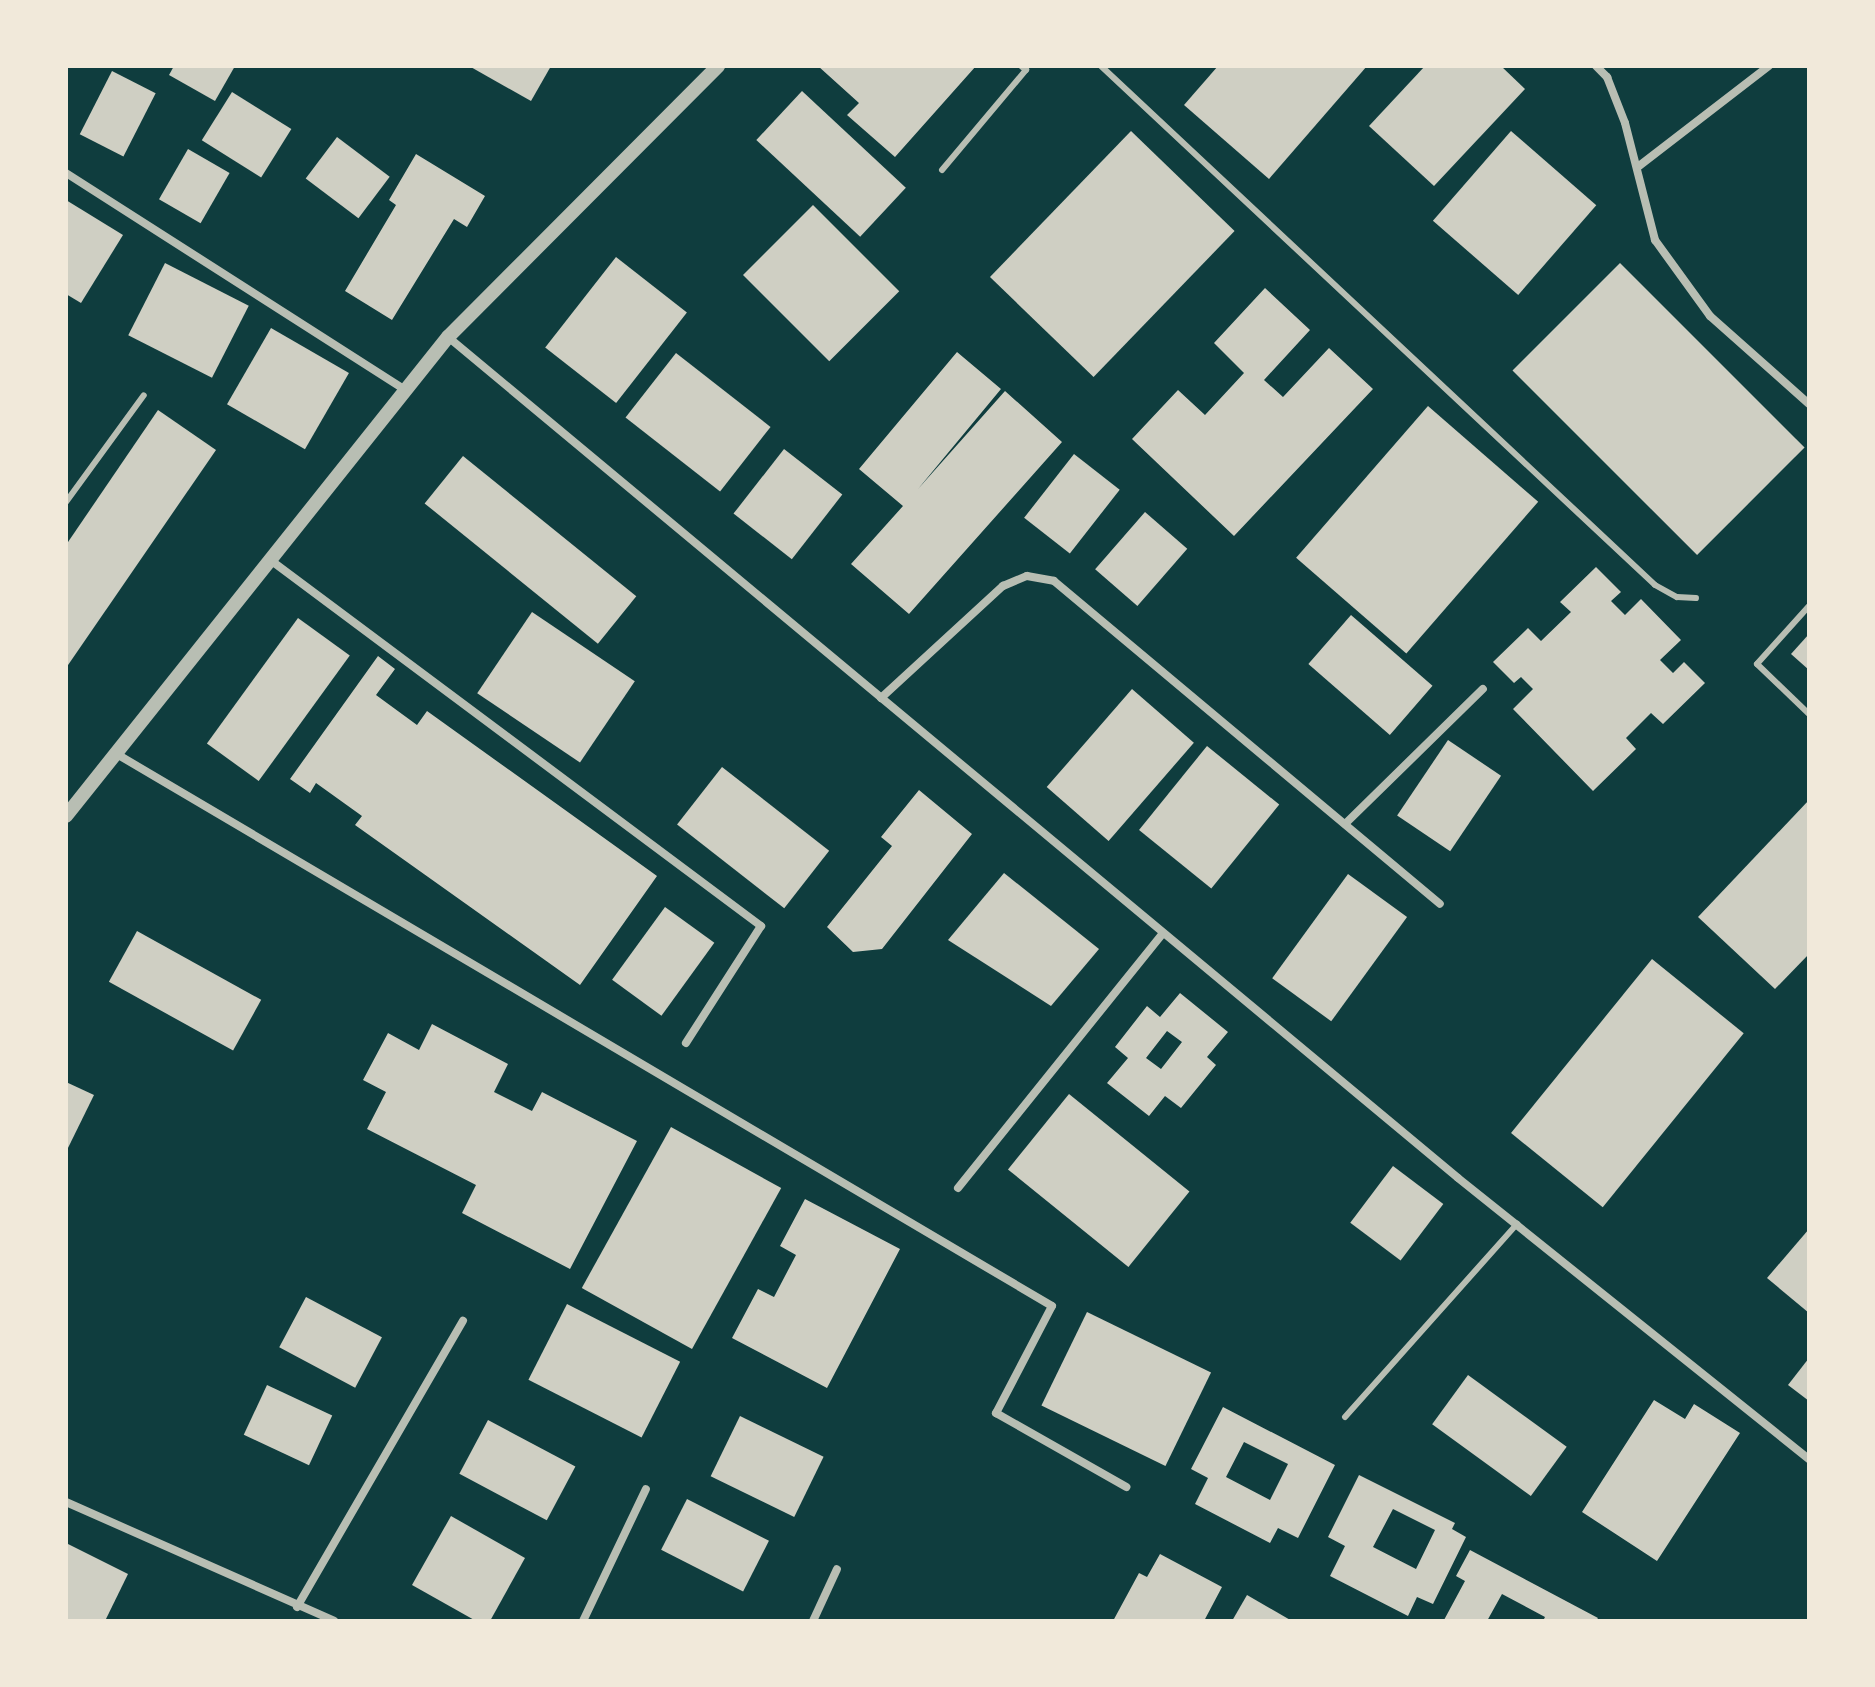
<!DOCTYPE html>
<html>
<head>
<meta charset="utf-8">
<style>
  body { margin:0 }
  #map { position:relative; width:1875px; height:1687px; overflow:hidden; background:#0f3d3e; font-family:"IBM Plex Sans",sans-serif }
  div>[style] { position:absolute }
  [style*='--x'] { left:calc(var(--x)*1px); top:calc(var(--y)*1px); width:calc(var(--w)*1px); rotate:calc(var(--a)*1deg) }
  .building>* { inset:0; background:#cfcfc3; transform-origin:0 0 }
  .service>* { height:6px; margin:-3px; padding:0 3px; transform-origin:3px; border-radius:3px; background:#b8beb3 }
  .minor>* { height:8px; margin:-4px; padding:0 4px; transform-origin:4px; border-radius:4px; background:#b8beb3 }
  .tertiary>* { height:14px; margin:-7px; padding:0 7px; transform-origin:7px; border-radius:7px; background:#b8beb3 }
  span { translate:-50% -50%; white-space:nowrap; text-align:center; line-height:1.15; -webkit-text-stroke:7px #f1e9da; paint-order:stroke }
  .frame { position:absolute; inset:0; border:68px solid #f1e9da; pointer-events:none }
</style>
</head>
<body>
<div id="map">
  <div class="building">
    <div style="clip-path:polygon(174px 66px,235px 66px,215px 101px,169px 75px)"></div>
    <div style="clip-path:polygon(469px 66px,551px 66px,531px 101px)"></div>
    <div style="clip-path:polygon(818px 66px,976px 66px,895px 157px,847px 115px,859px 103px)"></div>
    <div style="clip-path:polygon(1218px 66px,1367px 66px,1269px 179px,1184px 105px)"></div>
    <div style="clip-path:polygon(1425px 66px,1501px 66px,1525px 89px,1434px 186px,1369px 126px)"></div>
    <div style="left:112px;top:71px;width:49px;height:71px;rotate:27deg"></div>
    <div style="left:802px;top:91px;width:142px;height:67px;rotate:43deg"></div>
    <div style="left:232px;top:92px;width:70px;height:57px;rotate:32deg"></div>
    <div style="left:1131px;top:131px;width:144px;height:203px;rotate:44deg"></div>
    <div style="left:1511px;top:131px;width:113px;height:119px;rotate:41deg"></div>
    <div style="left:337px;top:137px;width:66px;height:52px;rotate:37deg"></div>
    <div style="left:188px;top:149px;width:48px;height:58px;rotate:30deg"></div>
    <div style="clip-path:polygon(416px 154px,485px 196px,467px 227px,454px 219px,392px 320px,345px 291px,396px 205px,389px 200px)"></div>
    <div style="clip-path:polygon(66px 200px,123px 235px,81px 303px,66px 294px)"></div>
    <div style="left:813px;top:205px;width:122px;height:99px;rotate:45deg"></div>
    <div style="left:616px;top:257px;width:90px;height:115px;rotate:38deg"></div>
    <div style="left:165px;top:263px;width:94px;height:81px;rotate:27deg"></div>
    <div style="left:1620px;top:263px;width:261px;height:152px;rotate:45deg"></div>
    <div style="clip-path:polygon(1265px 288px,1310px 330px,1264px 380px,1283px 397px,1329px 348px,1373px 389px,1234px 536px,1132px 439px,1178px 390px,1205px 415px,1244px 373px,1214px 343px)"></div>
    <div style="left:271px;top:328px;width:90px;height:88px;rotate:30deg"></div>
    <div style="clip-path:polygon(957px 352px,1001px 389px,918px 489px,1005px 391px,1062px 442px,909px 614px,851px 564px,903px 506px,859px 469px)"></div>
    <div style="left:676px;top:353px;width:120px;height:82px;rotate:38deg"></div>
    <div style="left:1428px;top:406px;width:146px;height:201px;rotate:41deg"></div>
    <div style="clip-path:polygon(158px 410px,216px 450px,66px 668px,66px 545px)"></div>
    <div style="left:784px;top:449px;width:74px;height:82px;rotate:38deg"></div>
    <div style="left:1074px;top:454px;width:58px;height:81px;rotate:38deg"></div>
    <div style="left:463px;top:456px;width:223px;height:61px;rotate:39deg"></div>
    <div style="left:1145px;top:512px;width:56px;height:76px;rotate:41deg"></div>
    <div style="clip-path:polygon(1596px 567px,1621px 592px,1611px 601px,1625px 615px,1641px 599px,1681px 640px,1660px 660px,1673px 673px,1684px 662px,1705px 683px,1663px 724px,1651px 713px,1626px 738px,1636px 749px,1593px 791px,1513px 709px,1533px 689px,1521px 677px,1514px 683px,1493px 662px,1528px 628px,1541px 641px,1571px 612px,1560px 602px)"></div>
    <div style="left:532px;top:612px;width:124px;height:98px;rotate:34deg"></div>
    <div style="left:1351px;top:615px;width:108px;height:65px;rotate:41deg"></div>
    <div style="left:298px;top:618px;width:64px;height:155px;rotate:36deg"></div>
    <div style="clip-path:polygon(1809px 634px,1809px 670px,1791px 654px)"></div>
    <div style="clip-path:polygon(378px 656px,395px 669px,376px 695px,417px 725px,427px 711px,657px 876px,580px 985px,355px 825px,362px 816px,316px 783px,310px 793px,290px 779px)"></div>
    <div style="left:1132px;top:689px;width:82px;height:130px;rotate:41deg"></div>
    <div style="left:1448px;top:740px;width:64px;height:91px;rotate:34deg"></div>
    <div style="left:1207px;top:746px;width:93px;height:108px;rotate:39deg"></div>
    <div style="left:722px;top:767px;width:136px;height:73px;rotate:38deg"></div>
    <div style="clip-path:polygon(919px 790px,972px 834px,882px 949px,853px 952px,827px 927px,892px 846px,881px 837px)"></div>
    <div style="clip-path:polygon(1809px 800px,1809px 954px,1775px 989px,1698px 917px)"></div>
    <div style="clip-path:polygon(1004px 873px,1099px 949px,1051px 1006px,948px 940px)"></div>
    <div style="left:1348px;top:874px;width:73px;height:129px;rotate:36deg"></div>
    <div style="left:665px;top:907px;width:61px;height:90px;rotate:36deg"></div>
    <div style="left:137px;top:931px;width:142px;height:58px;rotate:29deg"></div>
    <div style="left:1652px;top:959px;width:118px;height:224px;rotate:39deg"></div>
    <div style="clip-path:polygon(evenodd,1180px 993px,1228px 1032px,1207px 1057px,1216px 1065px,1181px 1108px,1165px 1096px,1149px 1116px,1107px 1083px,1128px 1058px,1115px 1047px,1147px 1006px,1160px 1017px,1180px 993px,1167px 1031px,1182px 1042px,1161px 1069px,1146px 1058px,1167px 1031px)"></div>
    <div style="clip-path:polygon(432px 1024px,508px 1064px,494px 1092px,532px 1111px,542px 1092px,637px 1141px,570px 1269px,462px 1213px,476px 1185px,367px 1129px,386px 1092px,363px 1080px,388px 1033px,419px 1050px)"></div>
    <div style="clip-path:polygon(66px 1082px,94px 1095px,66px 1152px)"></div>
    <div style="left:1069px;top:1094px;width:155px;height:97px;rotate:39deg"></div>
    <div style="left:671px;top:1127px;width:126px;height:184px;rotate:29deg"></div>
    <div style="left:1393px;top:1166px;width:63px;height:71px;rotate:37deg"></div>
    <div style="clip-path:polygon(805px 1199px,900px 1249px,827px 1388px,732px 1338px,758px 1289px,774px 1297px,796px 1255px,780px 1246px)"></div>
    <div style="clip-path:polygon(1809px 1229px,1809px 1313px,1767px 1278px)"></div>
    <div style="left:306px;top:1297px;width:86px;height:57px;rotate:28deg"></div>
    <div style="left:567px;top:1304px;width:127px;height:85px;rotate:27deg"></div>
    <div style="left:1087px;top:1312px;width:138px;height:104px;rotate:26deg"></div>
    <div style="clip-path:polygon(1809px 1358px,1809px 1401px,1788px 1385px)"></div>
    <div style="left:1468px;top:1375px;width:122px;height:61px;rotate:36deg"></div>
    <div style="left:267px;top:1385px;width:72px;height:55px;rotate:25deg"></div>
    <div style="clip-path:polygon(1654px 1400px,1685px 1419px,1694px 1404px,1740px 1433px,1657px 1561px,1582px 1512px)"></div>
    <div style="clip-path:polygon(evenodd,1223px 1407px,1335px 1465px,1298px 1538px,1278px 1528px,1270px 1543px,1195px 1504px,1208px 1478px,1191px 1469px,1223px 1407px,1244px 1442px,1288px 1464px,1270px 1500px,1226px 1477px,1244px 1442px)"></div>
    <div style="left:740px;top:1416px;width:93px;height:67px;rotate:26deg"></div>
    <div style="left:488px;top:1420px;width:99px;height:61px;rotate:28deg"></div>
    <div style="clip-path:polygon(evenodd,1359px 1475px,1455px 1523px,1452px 1529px,1466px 1537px,1433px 1604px,1417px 1597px,1408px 1616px,1330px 1576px,1345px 1546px,1328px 1537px,1359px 1475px,1393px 1509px,1435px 1530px,1416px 1569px,1373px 1547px,1393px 1509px)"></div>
    <div style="left:687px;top:1499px;width:92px;height:57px;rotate:27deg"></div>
    <div style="clip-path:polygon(451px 1516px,525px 1558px,490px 1621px,476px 1621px,412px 1585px)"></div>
    <div style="clip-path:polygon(66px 1543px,128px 1574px,105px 1621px,66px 1621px)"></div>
    <div style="clip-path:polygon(1470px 1550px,1598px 1618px,1596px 1621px,1543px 1621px,1545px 1617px,1502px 1594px,1487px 1621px,1444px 1620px,1465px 1581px,1456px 1576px)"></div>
    <div style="clip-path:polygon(1160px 1554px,1222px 1587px,1204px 1621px,1113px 1621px,1139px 1573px,1147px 1577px)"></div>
    <div style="clip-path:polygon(1247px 1595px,1292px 1621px,1232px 1621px)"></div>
  </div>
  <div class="service">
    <div style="--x:1101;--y:66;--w:759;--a:43.13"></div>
    <div style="--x:1655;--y:585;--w:25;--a:29"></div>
    <div style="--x:1677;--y:597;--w:19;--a:3"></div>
    <div style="--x:942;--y:170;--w:131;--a:-50"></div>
    <div style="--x:1026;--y:70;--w:6;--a:-141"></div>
    <div style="--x:66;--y:502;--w:132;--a:-53.9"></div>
    <div style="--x:1809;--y:606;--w:78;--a:131.9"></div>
    <div style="--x:1757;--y:664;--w:72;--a:43.9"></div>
    <div style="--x:1345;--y:1417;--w:259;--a:-48.3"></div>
  </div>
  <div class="minor">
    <div style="--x:1596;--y:66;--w:16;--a:45"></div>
    <div style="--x:1607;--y:77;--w:49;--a:68.6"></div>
    <div style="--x:1625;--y:123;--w:121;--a:75.6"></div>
    <div style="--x:1655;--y:240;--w:94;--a:54.1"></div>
    <div style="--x:1710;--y:316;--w:132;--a:41.6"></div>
    <div style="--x:1639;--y:166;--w:164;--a:-37.6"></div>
    <div style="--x:66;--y:173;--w:403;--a:32.6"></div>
    <div style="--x:448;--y:337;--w:1314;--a:39.78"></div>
    <div style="--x:1458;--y:1178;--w:450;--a:38.7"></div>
    <div style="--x:269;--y:559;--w:614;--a:36.72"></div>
    <div style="--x:761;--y:926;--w:139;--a:122.7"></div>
    <div style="--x:881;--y:698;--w:166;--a:-42.6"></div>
    <div style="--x:1003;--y:586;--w:26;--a:-23"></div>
    <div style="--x:1027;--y:576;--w:27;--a:10"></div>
    <div style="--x:1054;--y:581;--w:503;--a:39.92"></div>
    <div style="--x:115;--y:753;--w:1088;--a:30.55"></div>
    <div style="--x:1052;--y:1306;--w:121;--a:117.6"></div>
    <div style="--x:996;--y:1413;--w:150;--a:29.6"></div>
    <div style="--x:1345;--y:824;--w:193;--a:-44.4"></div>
    <div style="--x:958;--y:1188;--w:327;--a:-51.2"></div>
    <div style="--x:66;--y:1502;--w:293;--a:23.9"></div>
    <div style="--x:297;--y:1607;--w:331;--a:-59.9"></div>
    <div style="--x:583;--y:1621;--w:146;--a:-64.5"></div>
    <div style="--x:813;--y:1621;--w:57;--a:-65.2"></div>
  </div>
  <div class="tertiary">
    <div style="--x:66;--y:816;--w:613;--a:-51.43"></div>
    <div style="--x:448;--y:337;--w:383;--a:-45.1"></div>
  </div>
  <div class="frame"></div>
</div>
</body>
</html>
